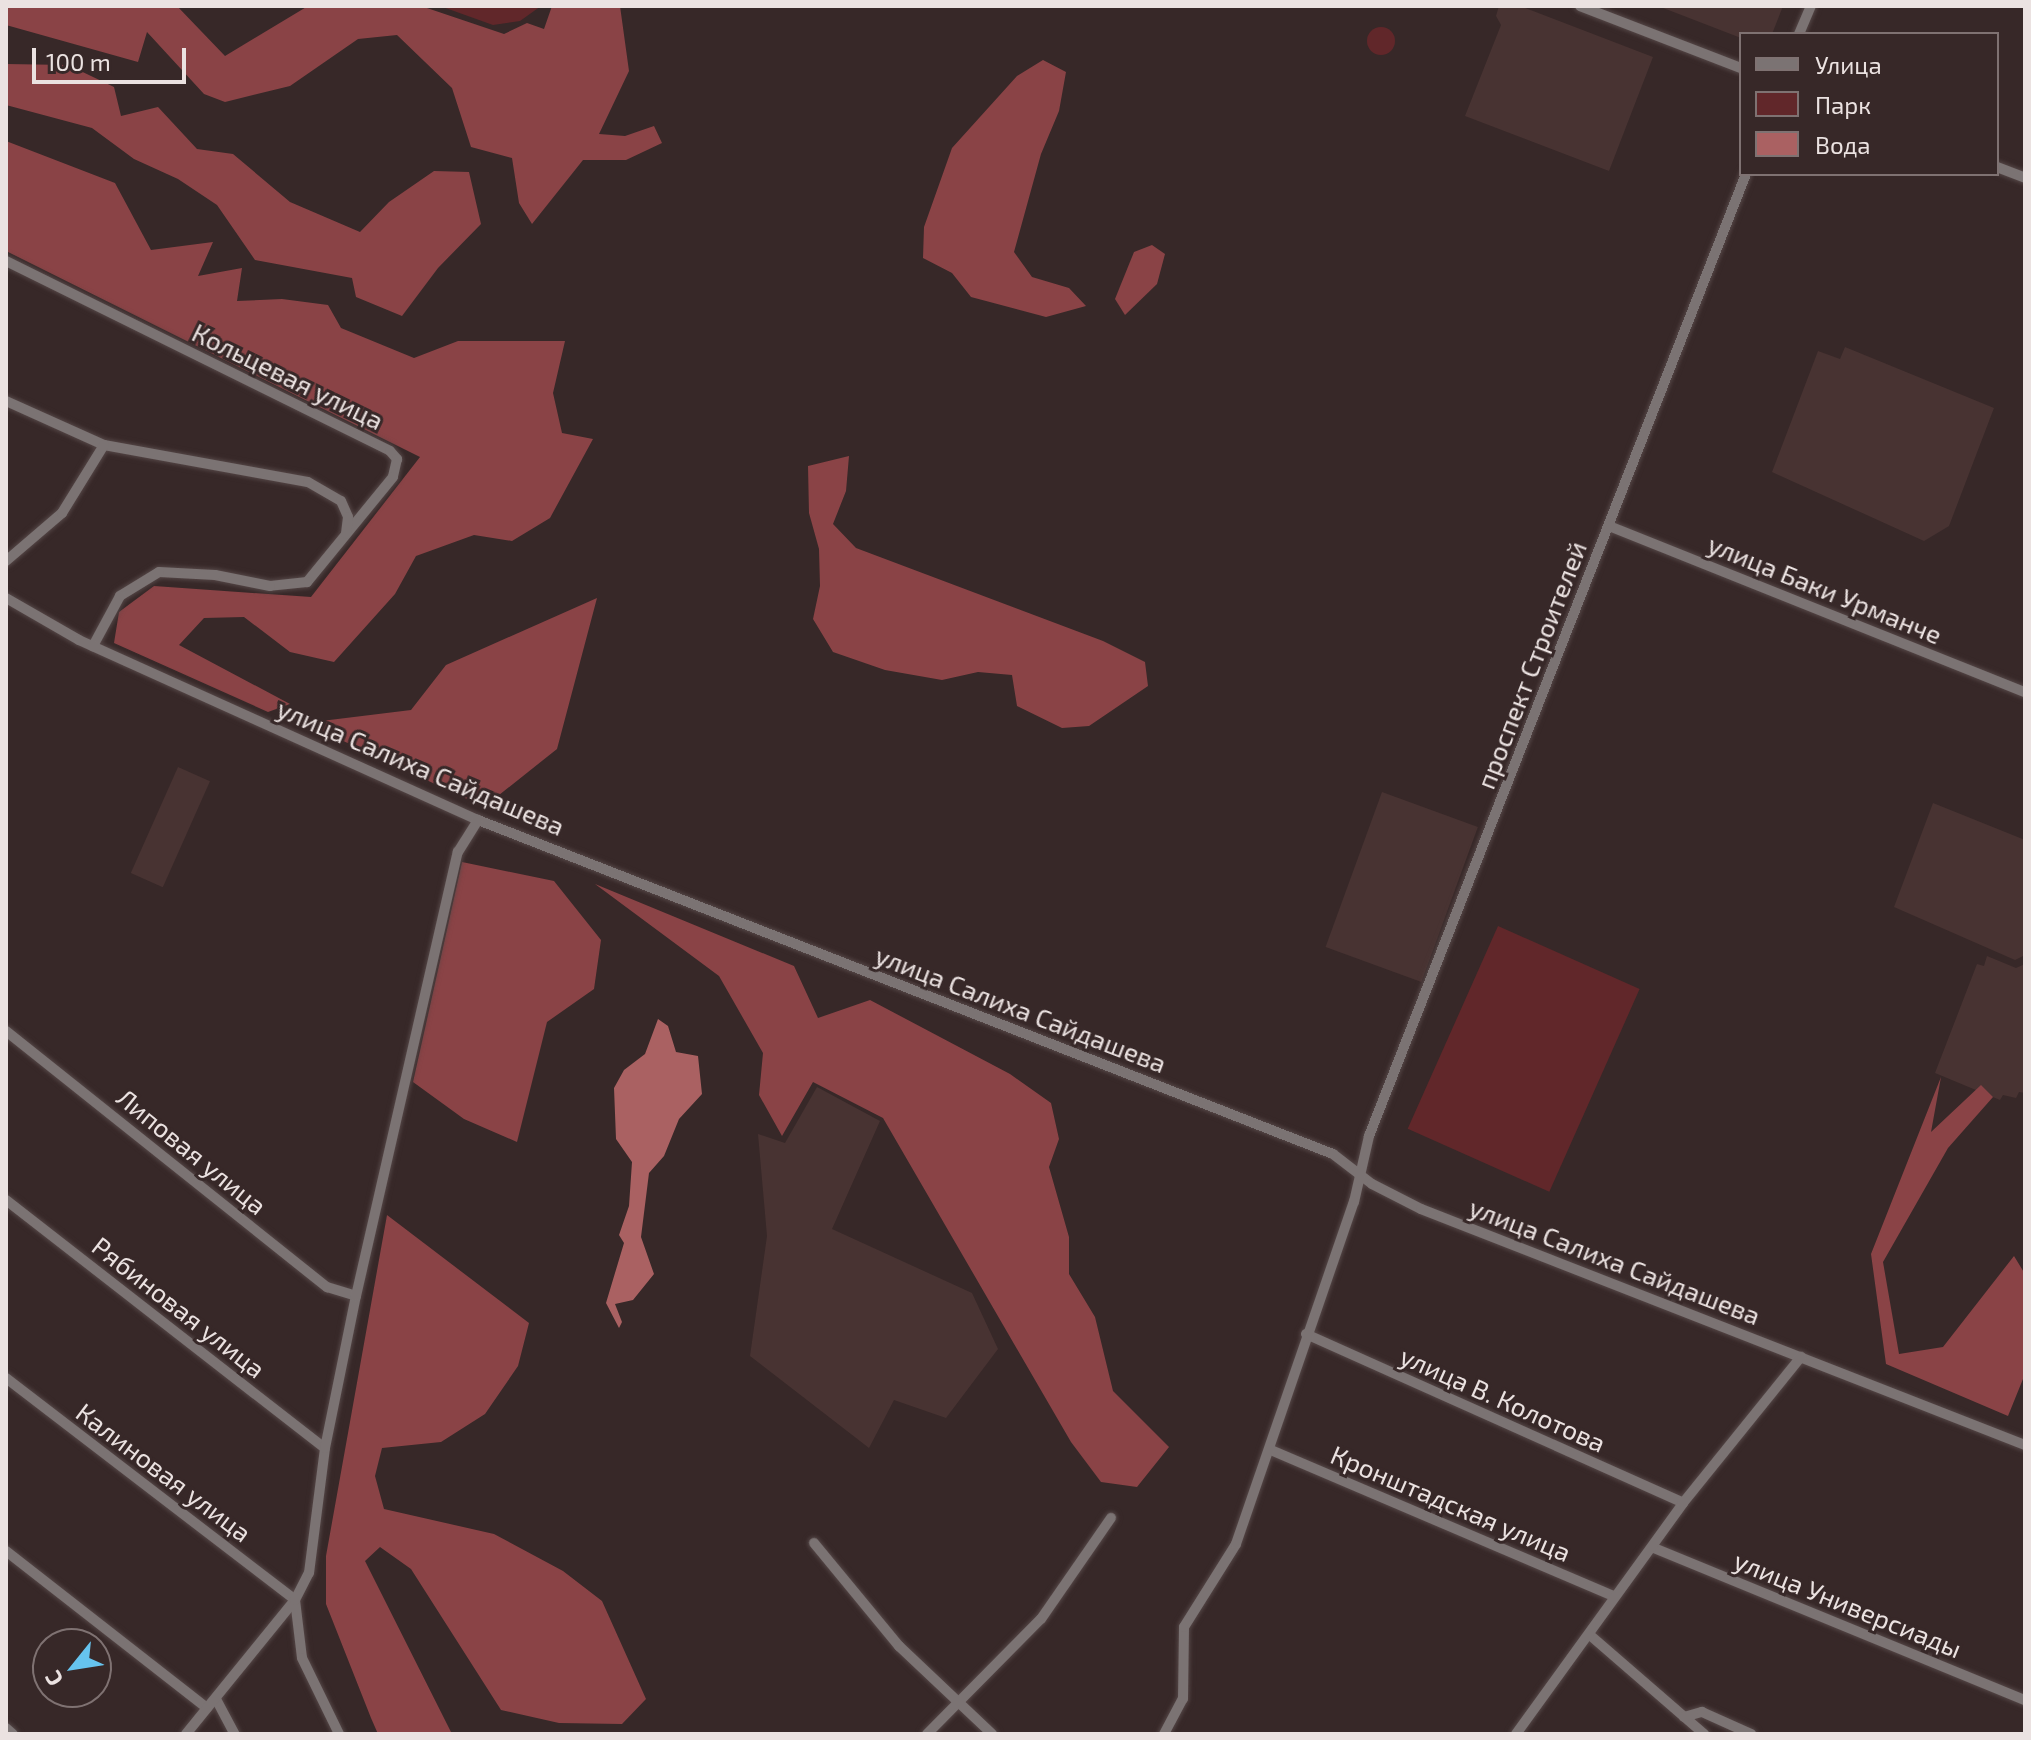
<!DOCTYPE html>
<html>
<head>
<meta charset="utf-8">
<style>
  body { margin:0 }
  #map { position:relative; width:2031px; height:1740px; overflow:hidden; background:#372828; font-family:"Exo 2",sans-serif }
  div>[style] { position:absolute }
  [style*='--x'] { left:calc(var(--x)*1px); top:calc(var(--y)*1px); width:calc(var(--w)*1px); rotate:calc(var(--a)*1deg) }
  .built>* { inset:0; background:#483332; transform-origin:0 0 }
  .green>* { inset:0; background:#61272a; transform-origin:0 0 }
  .round { border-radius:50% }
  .forest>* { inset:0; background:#8a4346 }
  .water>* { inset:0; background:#aa6162 }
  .roads { filter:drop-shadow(0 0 2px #544646) drop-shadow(0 0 2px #544646) }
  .minor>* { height:10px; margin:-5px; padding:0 5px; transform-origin:5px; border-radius:5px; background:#7b7373 }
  span { translate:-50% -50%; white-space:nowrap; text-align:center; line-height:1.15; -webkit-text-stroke:6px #372828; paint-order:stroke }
  .street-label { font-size:26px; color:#ebe2e1 }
  .frame { position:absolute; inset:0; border:8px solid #ebe2e1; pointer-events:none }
  .legend { position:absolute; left:1739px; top:32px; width:260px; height:144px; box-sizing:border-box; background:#372828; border:2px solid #7f7272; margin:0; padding:10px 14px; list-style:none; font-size:24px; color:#ebe2e1 }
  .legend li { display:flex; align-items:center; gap:16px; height:40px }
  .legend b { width:40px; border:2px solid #7f7272 }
  .north { position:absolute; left:32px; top:1628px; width:80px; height:80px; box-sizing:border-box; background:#372828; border:2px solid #7f7272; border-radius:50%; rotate:240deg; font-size:22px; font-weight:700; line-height:32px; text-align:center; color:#ebe2e1 }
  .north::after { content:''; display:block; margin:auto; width:28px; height:36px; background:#66c4ef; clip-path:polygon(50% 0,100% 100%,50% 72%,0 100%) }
  .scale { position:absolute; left:32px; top:48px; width:154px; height:36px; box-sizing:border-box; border:4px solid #ebe2e1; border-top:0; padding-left:10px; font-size:24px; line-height:28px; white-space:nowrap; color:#ebe2e1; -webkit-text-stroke:6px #372828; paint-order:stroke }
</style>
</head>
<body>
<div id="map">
  <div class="built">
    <div style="clip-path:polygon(1499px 6px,1520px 6px,1653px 57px,1609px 171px,1465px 116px,1501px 25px,1496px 16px)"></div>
    <div style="clip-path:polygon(1658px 6px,1783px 6px,1772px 34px,1741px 38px)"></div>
    <div style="clip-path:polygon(1845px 347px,1994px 408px,1949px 526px,1924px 541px,1772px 472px,1818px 351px,1840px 359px)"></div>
    <div style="left:178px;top:767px;width:35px;height:116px;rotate:24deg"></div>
    <div style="left:1382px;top:792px;width:102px;height:165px;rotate:20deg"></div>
    <div style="clip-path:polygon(1933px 803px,2025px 840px,2025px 955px,2015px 960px,1894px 907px)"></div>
    <div style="clip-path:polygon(1987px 956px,2016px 968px,2025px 964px,2025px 1093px,2019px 1092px,2016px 1098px,2003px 1095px,2000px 1100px,1935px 1073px,1977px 964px,1984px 966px)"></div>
    <div style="clip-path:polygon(817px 1087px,880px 1121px,832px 1229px,972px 1293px,998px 1349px,946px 1418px,894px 1400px,869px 1448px,750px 1356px,767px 1236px,758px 1134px,785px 1143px)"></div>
  </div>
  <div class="green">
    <div style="clip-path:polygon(440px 6px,541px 6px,520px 21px,493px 25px)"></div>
    <div class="round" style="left:1367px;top:27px;width:28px;height:28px"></div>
    <div style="left:1498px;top:926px;width:155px;height:222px;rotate:24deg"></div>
  </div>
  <div class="forest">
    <div style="clip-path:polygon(6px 6px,177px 6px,225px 56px,308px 6px,421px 6px,504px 34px,527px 23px,544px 29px,552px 6px,620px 6px,629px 71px,599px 134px,625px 136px,654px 126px,662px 143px,626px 160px,583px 160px,532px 224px,519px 203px,512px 158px,471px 147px,452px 88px,397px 35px,358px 39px,290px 86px,225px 102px,204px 94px,147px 32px,138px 62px,6px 25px)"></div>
    <div style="clip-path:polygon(1043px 60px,1066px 72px,1059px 111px,1041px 154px,1014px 252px,1032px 277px,1069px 288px,1086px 306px,1046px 317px,971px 297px,952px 273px,923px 258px,924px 227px,952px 148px,1017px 76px)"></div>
    <div style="clip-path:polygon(6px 64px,68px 65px,114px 87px,121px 116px,158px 107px,197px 149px,233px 154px,290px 202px,360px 232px,389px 202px,434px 171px,469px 172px,481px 224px,438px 268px,402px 316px,356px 297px,352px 278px,255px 260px,217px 205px,178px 179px,134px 159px,92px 128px,6px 105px)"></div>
    <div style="clip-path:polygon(6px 141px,115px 183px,151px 250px,213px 242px,198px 276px,242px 268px,237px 301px,282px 299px,328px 305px,341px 328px,414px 358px,458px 341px,565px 341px,553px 393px,562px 433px,593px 439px,550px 518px,512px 541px,474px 535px,416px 556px,395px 594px,334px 662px,290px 652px,244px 617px,204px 618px,179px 645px,290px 704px,268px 712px,114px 643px,119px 612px,154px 586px,311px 597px,420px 457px,6px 251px)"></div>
    <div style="clip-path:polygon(1152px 245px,1165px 254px,1157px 284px,1125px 315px,1115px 299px,1134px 252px)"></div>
    <div style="clip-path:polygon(849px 456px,846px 491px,833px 524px,856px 548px,1103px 641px,1145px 662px,1148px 686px,1089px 726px,1062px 728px,1017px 706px,1012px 675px,978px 672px,942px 680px,885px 670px,833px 652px,813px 619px,820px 586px,819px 549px,809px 513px,808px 466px)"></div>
    <div style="clip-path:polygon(597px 598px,557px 749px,484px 807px,305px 723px,411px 710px,446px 665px)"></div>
    <div style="clip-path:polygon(462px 862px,554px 881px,601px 940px,594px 989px,547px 1022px,517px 1142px,464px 1119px,413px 1082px)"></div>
    <div style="clip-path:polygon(595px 884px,794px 966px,818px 1018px,870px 1000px,1010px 1074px,1051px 1103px,1059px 1139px,1049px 1167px,1069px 1237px,1069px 1274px,1095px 1317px,1113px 1391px,1169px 1447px,1137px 1487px,1101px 1482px,1071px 1442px,883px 1118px,813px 1082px,782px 1136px,759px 1095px,763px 1053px,719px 976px)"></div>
    <div style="clip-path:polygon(1941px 1077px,1931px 1132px,1981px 1085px,1993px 1097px,1948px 1148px,1883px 1262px,1899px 1354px,1943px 1347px,2014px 1256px,2025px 1274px,2025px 1374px,2008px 1416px,1886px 1364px,1871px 1254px)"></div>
    <div style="clip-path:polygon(387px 1215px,529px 1323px,518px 1366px,485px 1414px,441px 1442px,382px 1448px,375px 1476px,384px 1509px,494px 1534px,563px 1571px,602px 1601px,646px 1699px,622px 1724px,559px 1723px,501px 1710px,411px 1569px,380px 1547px,365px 1561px,452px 1734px,378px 1734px,371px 1718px,326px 1604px,326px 1556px)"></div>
  </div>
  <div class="water">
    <div style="clip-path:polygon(658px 1019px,668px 1026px,676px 1052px,698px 1056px,702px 1094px,679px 1119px,664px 1156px,649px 1173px,641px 1237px,654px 1274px,633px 1300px,615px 1304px,622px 1322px,619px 1328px,606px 1303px,624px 1243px,619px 1235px,629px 1206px,632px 1162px,616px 1139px,614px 1088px,624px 1070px,645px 1054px)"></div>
  </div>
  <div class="roads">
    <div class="minor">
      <div style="--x:1580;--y:6;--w:173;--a:21.1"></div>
      <div style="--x:1799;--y:34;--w:30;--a:-67"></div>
      <div style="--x:1997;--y:167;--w:30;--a:21"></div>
      <div style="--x:6;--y:261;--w:428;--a:26.3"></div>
      <div style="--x:390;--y:451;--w:11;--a:49"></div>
      <div style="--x:397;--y:459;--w:18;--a:103"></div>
      <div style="--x:393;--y:477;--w:136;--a:129.3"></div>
      <div style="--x:307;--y:582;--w:37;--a:174"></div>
      <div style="--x:270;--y:586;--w:56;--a:-168.7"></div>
      <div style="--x:215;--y:575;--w:56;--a:-176.9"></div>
      <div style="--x:159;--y:572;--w:46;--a:148.4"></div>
      <div style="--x:120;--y:596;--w:57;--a:118.4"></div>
      <div style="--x:6;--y:401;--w:107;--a:24.2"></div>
      <div style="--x:104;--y:445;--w:207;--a:10.3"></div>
      <div style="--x:308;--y:482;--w:38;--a:30"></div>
      <div style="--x:341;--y:501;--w:17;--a:66"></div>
      <div style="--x:348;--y:517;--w:17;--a:97"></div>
      <div style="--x:1609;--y:526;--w:448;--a:21.8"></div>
      <div style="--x:6;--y:561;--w:74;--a:-40.6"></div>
      <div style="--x:62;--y:513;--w:80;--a:-58.3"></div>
      <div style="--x:6;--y:598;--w:84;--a:29.9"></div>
      <div style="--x:79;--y:640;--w:438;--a:24.3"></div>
      <div style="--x:478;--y:820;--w:918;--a:21.34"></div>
      <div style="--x:1333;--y:1154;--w:49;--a:37.6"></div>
      <div style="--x:1372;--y:1184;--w:55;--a:27"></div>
      <div style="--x:1421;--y:1209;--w:648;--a:21.34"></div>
      <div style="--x:6;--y:1031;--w:411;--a:38.6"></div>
      <div style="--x:327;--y:1287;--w:30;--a:17"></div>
      <div style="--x:6;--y:1200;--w:404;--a:37.9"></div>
      <div style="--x:1306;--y:1334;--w:413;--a:24.1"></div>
      <div style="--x:6;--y:1378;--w:364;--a:37.5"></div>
      <div style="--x:295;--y:1600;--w:58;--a:83.1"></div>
      <div style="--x:302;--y:1658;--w:85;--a:64"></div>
      <div style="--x:1271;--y:1450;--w:372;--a:23.1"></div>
      <div style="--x:814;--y:1543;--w:134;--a:50.5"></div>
      <div style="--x:899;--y:1646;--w:128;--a:43.4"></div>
      <div style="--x:1654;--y:1548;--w:401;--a:22.3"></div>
      <div style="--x:6;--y:1551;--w:255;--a:38"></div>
      <div style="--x:1591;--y:1636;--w:150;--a:40.9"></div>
      <div style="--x:216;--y:1699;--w:40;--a:62"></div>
      <div style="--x:1684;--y:1717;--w:19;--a:-16"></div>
      <div style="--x:1702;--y:1712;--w:54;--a:24.2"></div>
      <div style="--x:6;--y:1728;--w:9;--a:41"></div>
      <div style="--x:186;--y:1734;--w:173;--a:-50.9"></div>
      <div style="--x:295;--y:1600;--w:30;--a:-63"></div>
      <div style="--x:309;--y:1573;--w:126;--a:-82.7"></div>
      <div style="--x:325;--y:1448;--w:155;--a:-78.5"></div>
      <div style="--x:356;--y:1296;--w:456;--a:-77.1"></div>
      <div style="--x:458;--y:852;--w:38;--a:-58"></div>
      <div style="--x:927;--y:1734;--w:162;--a:-45.3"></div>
      <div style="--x:1041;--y:1619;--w:123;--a:-55.3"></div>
      <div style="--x:1164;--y:1734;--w:40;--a:-62"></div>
      <div style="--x:1183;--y:1699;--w:72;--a:-89.2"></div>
      <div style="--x:1184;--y:1627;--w:98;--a:-57.9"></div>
      <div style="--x:1236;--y:1544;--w:362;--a:-71"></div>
      <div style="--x:1354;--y:1202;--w:68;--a:-77.2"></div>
      <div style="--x:1369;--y:1136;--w:1033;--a:-68.6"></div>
      <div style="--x:1516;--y:1734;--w:285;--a:-54.1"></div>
      <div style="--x:1683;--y:1503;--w:188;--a:-51.1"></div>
    </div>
  </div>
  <div class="street-label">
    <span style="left:288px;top:376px;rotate:26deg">Кольцевая улица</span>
    <span style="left:1825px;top:589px;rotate:22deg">улица Баки Урманче</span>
    <span style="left:1531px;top:665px;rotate:-69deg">проспект Строителей</span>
    <span style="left:421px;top:767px;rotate:23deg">улица Салиха Сайдашева</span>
    <span style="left:1021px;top:1009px;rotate:21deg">улица Салиха Сайдашева</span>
    <span style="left:192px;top:1151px;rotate:39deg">Липовая улица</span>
    <span style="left:1615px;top:1261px;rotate:21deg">улица Салиха Сайдашева</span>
    <span style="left:179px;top:1307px;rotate:38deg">Рябиновая улица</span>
    <span style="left:1503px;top:1399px;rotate:24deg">улица В. Колотова</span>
    <span style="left:164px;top:1472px;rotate:37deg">Калиновая улица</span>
    <span style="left:1451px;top:1503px;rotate:23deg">Кронштадская улица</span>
    <span style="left:1848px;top:1604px;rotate:22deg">улица Универсиады</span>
  </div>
  <div class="frame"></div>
  <ul class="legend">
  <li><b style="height:10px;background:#7b7373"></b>Улица</li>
  <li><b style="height:22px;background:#61272a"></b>Парк</li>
  <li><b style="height:22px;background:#aa6162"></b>Вода</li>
  </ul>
  <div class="north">С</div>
  <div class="scale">100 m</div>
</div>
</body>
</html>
